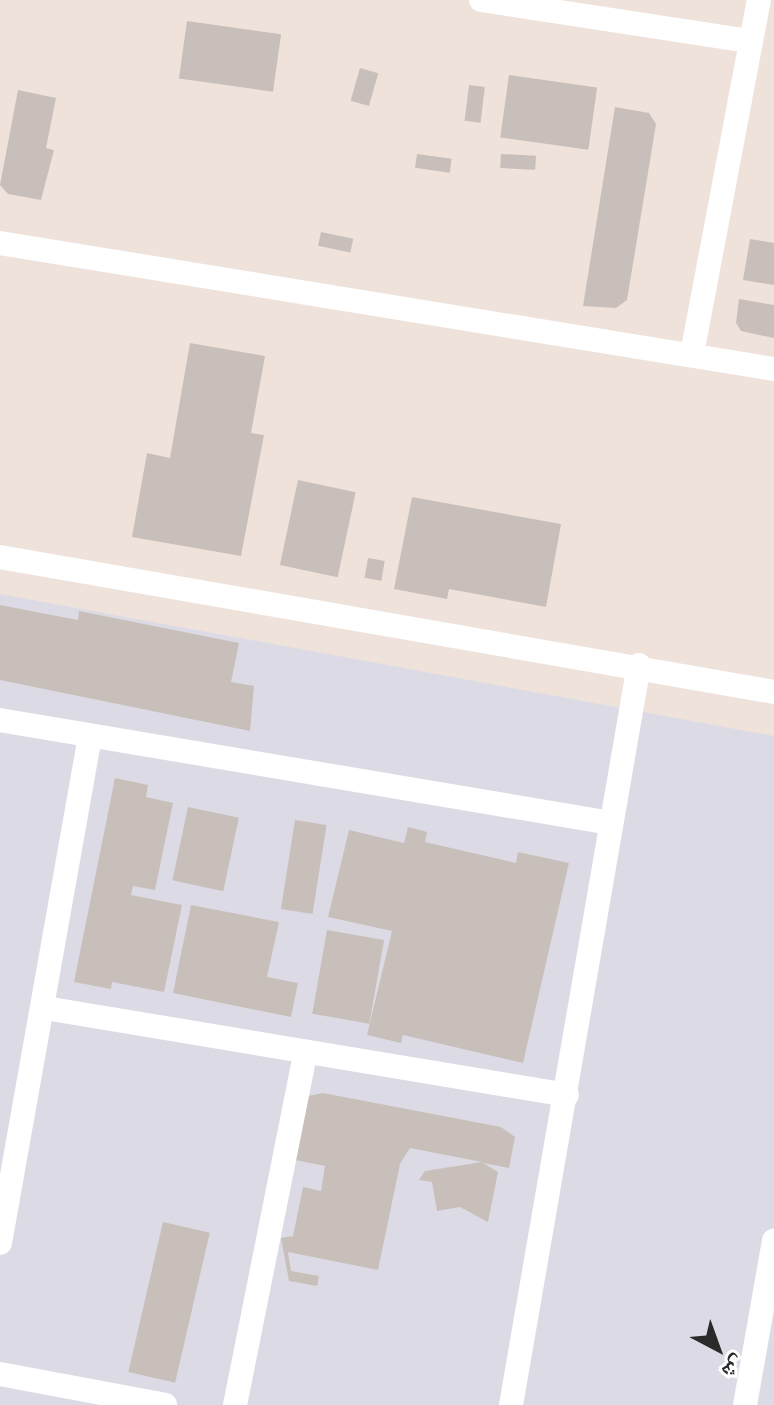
<!DOCTYPE html>
<html>
<head>
<meta charset="utf-8">
<style>
  body { margin:0 }
  #map { position:relative; width:774px; height:1405px; overflow:hidden; background:#eee2da; font-family:"Nunito Sans","Noto Naskh Arabic",sans-serif }
  div>[style] { position:absolute }
  [style*='--x'] { left:calc(var(--x)*1px); top:calc(var(--y)*1px); width:calc(var(--w)*1px); rotate:calc(var(--a)*1deg) }
  .industrial>* { inset:0; background:#dcdbe5 }
  .building>* { inset:0; background:#c9bfba; transform-origin:0 0 }
  .minor>* { height:24px; margin:-12px; padding:0 12px; transform-origin:12px; border-radius:12px; background:#fff }
  span { translate:-50% -50%; white-space:nowrap; text-align:center; line-height:1.15; -webkit-text-stroke:7px #fff; paint-order:stroke }
  .north { position:absolute; left:678px; top:1309px; width:80px; height:80px; -webkit-text-stroke:6px #fff; paint-order:stroke; rotate:139deg; font-size:22px; font-weight:700; line-height:32px; text-align:center; color:#2a2a2a }
  .north::after { content:''; display:block; margin:auto; width:28px; height:36px; background:#2a2a2a; clip-path:polygon(50% 0,100% 100%,50% 72%,0 100%) }
</style>
</head>
<body>
<div id="map">
  <div class="industrial">
    <div style="clip-path:polygon(0 594px,774px 736px,774px 1405px,0 1405px)"></div>
  </div>
  <div class="building">
    <div style="left:187px;top:21px;width:95px;height:58px;rotate:8deg"></div>
    <div style="left:360px;top:68px;width:19px;height:34px;rotate:16deg"></div>
    <div style="left:509px;top:75px;width:89px;height:63px;rotate:8deg"></div>
    <div style="left:469px;top:85px;width:16px;height:36px;rotate:7deg"></div>
    <div style="clip-path:polygon(18px 90px,56px 98px,46px 148px,54px 150px,41px 200px,8px 194px,0 185px)"></div>
    <div style="clip-path:polygon(615px 107px,649px 113px,656px 124px,627px 300px,616px 308px,583px 306px)"></div>
    <div style="left:417px;top:154px;width:35px;height:14px;rotate:8deg"></div>
    <div style="left:501px;top:154px;width:35px;height:14px;rotate:3deg"></div>
    <div style="left:321px;top:232px;width:33px;height:14px;rotate:12deg"></div>
    <div style="clip-path:polygon(750px 239px,774px 243px,774px 285px,743px 280px)"></div>
    <div style="clip-path:polygon(739px 299px,774px 305px,774px 338px,741px 331px,736px 323px)"></div>
    <div style="clip-path:polygon(190px 343px,265px 356px,251px 433px,264px 435px,241px 556px,132px 537px,147px 453px,170px 458px)"></div>
    <div style="left:298px;top:480px;width:59px;height:87px;rotate:12deg"></div>
    <div style="clip-path:polygon(412px 497px,561px 524px,546px 607px,449px 589px,447px 599px,394px 589px)"></div>
    <div style="left:368px;top:558px;width:17px;height:20px;rotate:10deg"></div>
    <div style="clip-path:polygon(0 605px,78px 620px,79px 611px,239px 643px,231px 682px,254px 686px,250px 731px,0 680px)"></div>
    <div style="clip-path:polygon(115px 778px,148px 785px,146px 797px,173px 803px,155px 890px,133px 886px,131px 895px,182px 905px,164px 992px,112px 982px,111px 989px,74px 982px)"></div>
    <div style="left:188px;top:807px;width:52px;height:75px;rotate:12deg"></div>
    <div style="left:295px;top:820px;width:32px;height:90px;rotate:9deg"></div>
    <div style="clip-path:polygon(408px 827px,427px 832px,425px 842px,516px 863px,518px 852px,569px 863px,523px 1063px,403px 1035px,401px 1043px,367px 1035px,392px 931px,328px 917px,349px 830px,404px 843px)"></div>
    <div style="clip-path:polygon(191px 905px,279px 922px,267px 977px,298px 983px,291px 1017px,173px 993px)"></div>
    <div style="left:327px;top:930px;width:58px;height:85px;rotate:10deg"></div>
    <div style="clip-path:polygon(323px 1093px,501px 1127px,515px 1137px,509px 1168px,483px 1163px,498px 1172px,488px 1222px,460px 1207px,437px 1211px,432px 1182px,419px 1180px,425px 1171px,482px 1162px,410px 1148px,400px 1164px,378px 1270px,288px 1252px,291px 1271px,319px 1276px,317px 1286px,289px 1281px,281px 1238px,293px 1236px,303px 1187px,321px 1191px,325px 1166px,295px 1160px,308px 1096px)"></div>
    <div style="left:163px;top:1222px;width:48px;height:154px;rotate:13deg"></div>
  </div>
  <div class="minor">
    <div style="--x:481;--y:0;--w:272;--a:8.7"></div>
    <div style="--x:0;--y:243;--w:784;--a:9.25"></div>
    <div style="--x:692;--y:354;--w:360;--a:-79.3"></div>
    <div style="--x:0;--y:557;--w:786;--a:9.89"></div>
    <div style="--x:0;--y:720;--w:620;--a:9.57"></div>
    <div style="--x:45;--y:1008;--w:529;--a:9.46"></div>
    <div style="--x:0;--y:1243;--w:515;--a:-79.93"></div>
    <div style="--x:0;--y:1374;--w:168;--a:10.6"></div>
    <div style="--x:235;--y:1405;--w:357;--a:-78.7"></div>
    <div style="--x:511;--y:1405;--w:751;--a:-80.19"></div>
    <div style="--x:745;--y:1405;--w:167;--a:-80"></div>
  </div>
  <div class="north">ش</div>
</div>
</body>
</html>
